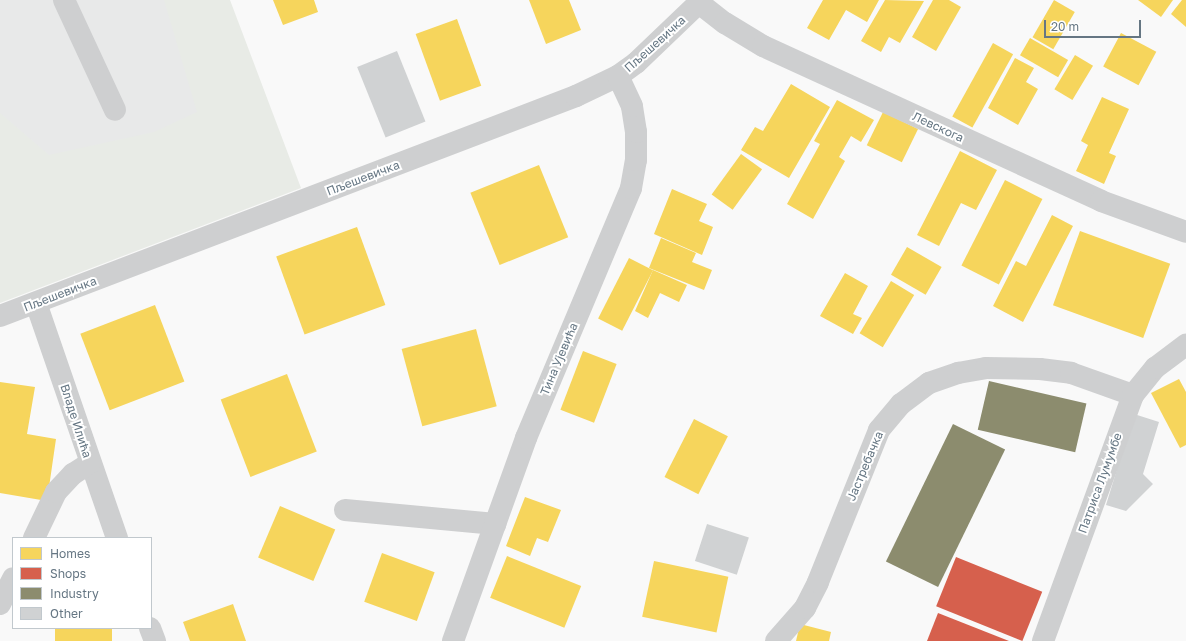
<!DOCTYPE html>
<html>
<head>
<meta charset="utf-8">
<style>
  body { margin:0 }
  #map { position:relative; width:1186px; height:641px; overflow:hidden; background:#f9f9f9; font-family:"Golos Text",sans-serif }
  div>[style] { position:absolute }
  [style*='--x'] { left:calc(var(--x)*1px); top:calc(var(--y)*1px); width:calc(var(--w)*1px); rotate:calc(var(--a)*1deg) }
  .built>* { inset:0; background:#e8e9e9 }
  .green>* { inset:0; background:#e8ebe6 }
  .homes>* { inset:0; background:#f6d55c; transform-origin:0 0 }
  .shops>* { inset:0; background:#d6604d; transform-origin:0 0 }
  .industry>* { inset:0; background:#8c8c6e; transform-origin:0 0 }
  .building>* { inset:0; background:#d0d2d3; transform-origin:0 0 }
  .minor>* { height:22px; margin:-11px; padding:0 11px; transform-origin:11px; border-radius:11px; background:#cecfd0 }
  span { translate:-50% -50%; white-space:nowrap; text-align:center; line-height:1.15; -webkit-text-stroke:4px #fff; paint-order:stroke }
  .street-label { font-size:12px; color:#657683 }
  .legend { position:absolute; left:12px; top:537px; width:140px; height:92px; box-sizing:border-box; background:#fff; border:1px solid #c1c8cd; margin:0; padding:5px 7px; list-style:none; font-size:12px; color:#657683 }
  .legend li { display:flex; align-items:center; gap:8px; height:20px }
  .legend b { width:20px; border:1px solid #c1c8cd }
  .scale { position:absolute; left:1044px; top:20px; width:97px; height:18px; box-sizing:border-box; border:2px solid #657683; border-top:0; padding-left:5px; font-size:12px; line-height:14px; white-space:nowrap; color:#657683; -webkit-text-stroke:3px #fff; paint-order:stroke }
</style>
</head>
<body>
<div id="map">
  <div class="built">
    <div style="clip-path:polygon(0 0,192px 0,235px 128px,0 189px)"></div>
  </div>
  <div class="green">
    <div style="clip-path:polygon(164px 0,230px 0,301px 188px,0 303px,0 113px,49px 155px,154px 132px,197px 112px)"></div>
  </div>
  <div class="homes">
    <div style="clip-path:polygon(273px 0,314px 0,318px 12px,283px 25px)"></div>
    <div style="clip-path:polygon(529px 0,569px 0,581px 30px,546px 44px)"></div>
    <div style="clip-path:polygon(823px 0,879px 0,867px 22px,846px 10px,829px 40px,807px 28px)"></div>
    <div style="clip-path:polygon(885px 0,924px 1px,900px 43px,889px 37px,881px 52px,861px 41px)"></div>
    <div style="clip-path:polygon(933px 0,949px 0,961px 7px,936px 51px,912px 37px)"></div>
    <div style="left:1054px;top:0;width:24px;height:43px;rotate:30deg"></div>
    <div style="clip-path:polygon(1138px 0,1173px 0,1161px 17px)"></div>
    <div style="clip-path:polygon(1182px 0,1186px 0,1186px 27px,1171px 14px)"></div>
    <div style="left:457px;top:19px;width:71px;height:44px;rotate:70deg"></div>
    <div style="left:1121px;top:33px;width:40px;height:38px;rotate:28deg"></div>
    <div style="left:1030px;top:38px;width:44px;height:20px;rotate:30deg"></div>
    <div style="left:993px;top:43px;width:23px;height:84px;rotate:29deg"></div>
    <div style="left:1075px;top:55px;width:21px;height:40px;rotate:31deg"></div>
    <div style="clip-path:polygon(1015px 58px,1034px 68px,1026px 82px,1038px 89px,1018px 125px,988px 108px)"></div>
    <div style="clip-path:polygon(791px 84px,830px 107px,789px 178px,741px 150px,755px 127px,763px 131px)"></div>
    <div style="clip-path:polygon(1102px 97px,1129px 109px,1109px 153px,1116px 156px,1104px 184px,1076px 171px,1088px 145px,1081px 141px)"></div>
    <div style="clip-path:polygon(837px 100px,874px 120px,861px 142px,851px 136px,839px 157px,845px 161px,813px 219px,787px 204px,820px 144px,814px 141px)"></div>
    <div style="left:883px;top:112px;width:39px;height:37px;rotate:26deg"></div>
    <div style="clip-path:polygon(960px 151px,997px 170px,976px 210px,961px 203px,939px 246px,917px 235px)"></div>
    <div style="left:741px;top:154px;width:26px;height:50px;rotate:36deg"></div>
    <div style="left:539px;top:165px;width:78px;height:74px;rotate:68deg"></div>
    <div style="left:1005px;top:180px;width:42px;height:96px;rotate:27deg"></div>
    <div style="clip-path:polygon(672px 189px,707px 204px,699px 221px,713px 227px,702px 255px,654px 234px)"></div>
    <div style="clip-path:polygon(1052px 215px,1073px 226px,1023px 322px,993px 306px,1016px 261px,1026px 266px)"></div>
    <div style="left:357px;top:227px;width:83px;height:86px;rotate:70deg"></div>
    <div style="left:1080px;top:231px;width:96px;height:79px;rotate:20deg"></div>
    <div style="clip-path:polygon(661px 238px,696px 253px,692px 262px,712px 270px,704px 290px,649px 268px)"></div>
    <div style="left:907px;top:247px;width:40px;height:32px;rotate:30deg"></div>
    <div style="left:629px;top:258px;width:27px;height:68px;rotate:27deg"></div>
    <div style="clip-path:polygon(653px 270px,687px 285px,679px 302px,660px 293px,648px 318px,635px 311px)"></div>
    <div style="clip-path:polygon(845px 273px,868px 286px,853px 314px,862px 318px,853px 334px,820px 316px)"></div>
    <div style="left:891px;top:281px;width:27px;height:61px;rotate:31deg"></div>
    <div style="left:155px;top:305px;width:82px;height:80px;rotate:69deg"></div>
    <div style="left:476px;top:329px;width:80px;height:77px;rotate:75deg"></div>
    <div style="left:583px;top:351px;width:36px;height:63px;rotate:21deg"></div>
    <div style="left:287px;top:374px;width:83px;height:71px;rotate:69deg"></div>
    <div style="clip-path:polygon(1179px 379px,1186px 392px,1186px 445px,1180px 448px,1151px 393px)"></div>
    <div style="clip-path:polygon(0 382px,35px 387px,27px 434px,56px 439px,47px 501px,0 493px)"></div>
    <div style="left:694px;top:419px;width:38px;height:65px;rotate:27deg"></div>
    <div style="clip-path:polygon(525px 497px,561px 510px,548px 542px,537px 538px,530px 556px,506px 546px)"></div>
    <div style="left:280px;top:506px;width:60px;height:56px;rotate:23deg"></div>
    <div style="left:382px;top:553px;width:56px;height:52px;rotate:20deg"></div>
    <div style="left:507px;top:556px;width:80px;height:45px;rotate:22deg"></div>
    <div style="left:654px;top:561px;width:76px;height:57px;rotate:12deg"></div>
    <div style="clip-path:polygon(233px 604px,246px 641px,190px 641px,183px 622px)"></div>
    <div style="clip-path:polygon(800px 624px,831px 632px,829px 641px,796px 641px)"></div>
    <div style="left:55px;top:628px;width:57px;height:13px"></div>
  </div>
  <div class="shops">
    <div style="left:956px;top:557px;width:93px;height:53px;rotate:22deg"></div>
    <div style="clip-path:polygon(938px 613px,1009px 641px,927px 641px)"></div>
  </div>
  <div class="industry">
    <div style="left:989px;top:381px;width:100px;height:50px;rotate:13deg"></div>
    <div style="left:953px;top:424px;width:58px;height:153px;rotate:26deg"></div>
  </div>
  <div class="building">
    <div style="left:397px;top:51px;width:76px;height:43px;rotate:68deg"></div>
    <div style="clip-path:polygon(1134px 414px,1159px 422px,1143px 474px,1153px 484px,1126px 511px,1106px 505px)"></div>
    <div style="left:707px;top:524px;width:44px;height:39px;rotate:18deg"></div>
  </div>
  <div class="minor">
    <div style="--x:64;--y:0;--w:121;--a:65.1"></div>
    <div style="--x:699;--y:3;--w:33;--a:38"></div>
    <div style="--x:725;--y:23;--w:44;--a:31.2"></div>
    <div style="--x:763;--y:46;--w:372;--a:24.6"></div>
    <div style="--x:1101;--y:201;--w:90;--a:20"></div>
    <div style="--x:36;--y:303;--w:249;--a:71"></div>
    <div style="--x:0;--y:316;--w:617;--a:-20.9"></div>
    <div style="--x:576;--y:96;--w:47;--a:-25.5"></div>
    <div style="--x:618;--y:76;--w:22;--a:-36"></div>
    <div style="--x:636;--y:63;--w:91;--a:-43.7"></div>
    <div style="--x:345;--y:510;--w:151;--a:5.3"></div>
    <div style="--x:34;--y:538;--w:51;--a:-64.4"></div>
    <div style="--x:56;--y:492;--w:25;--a:-47"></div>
    <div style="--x:73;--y:474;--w:20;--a:-33"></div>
    <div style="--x:0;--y:604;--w:29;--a:-63"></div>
    <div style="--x:150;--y:628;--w:14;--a:69"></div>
    <div style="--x:453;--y:641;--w:216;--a:-70.2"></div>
    <div style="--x:526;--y:438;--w:271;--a:-67.2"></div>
    <div style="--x:631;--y:188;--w:28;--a:-80"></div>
    <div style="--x:636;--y:160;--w:28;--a:-90"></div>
    <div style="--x:636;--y:132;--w:26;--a:-99"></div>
    <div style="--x:632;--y:106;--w:33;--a:-115"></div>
    <div style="--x:776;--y:641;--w:44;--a:-48.7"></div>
    <div style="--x:805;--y:608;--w:29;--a:-63"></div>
    <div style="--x:818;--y:582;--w:164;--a:-68.1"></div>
    <div style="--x:879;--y:430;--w:34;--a:-50"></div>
    <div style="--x:901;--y:404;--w:35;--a:-37"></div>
    <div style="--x:929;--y:383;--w:31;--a:-19"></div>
    <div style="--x:958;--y:373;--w:28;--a:-10"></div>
    <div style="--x:986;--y:368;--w:54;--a:1.1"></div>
    <div style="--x:1040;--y:369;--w:31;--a:7"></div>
    <div style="--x:1071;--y:373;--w:66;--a:19.5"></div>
    <div style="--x:1043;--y:641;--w:262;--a:-69.9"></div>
    <div style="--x:1133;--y:395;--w:35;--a:-51"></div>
    <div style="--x:1155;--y:368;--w:39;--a:-37"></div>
  </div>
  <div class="street-label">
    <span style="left:655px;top:44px;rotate:-42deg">Пљешевичка</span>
    <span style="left:938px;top:127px;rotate:25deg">Левскога</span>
    <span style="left:363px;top:178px;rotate:-21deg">Пљешевичка</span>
    <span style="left:60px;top:294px;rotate:-21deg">Пљешевичка</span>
    <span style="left:559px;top:359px;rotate:-67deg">Тина Ујевића</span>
    <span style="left:76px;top:421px;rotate:72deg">Владе Илића</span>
    <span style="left:865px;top:466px;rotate:-67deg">Јастребачка</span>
    <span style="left:1100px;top:483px;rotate:-70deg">Патриса Лумумбе</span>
  </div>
  <ul class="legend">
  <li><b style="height:11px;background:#f6d55c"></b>Homes</li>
  <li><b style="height:11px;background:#d6604d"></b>Shops</li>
  <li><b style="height:11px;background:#8c8c6e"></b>Industry</li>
  <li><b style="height:11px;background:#d0d2d3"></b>Other</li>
  </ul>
  <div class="scale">20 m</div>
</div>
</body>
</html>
